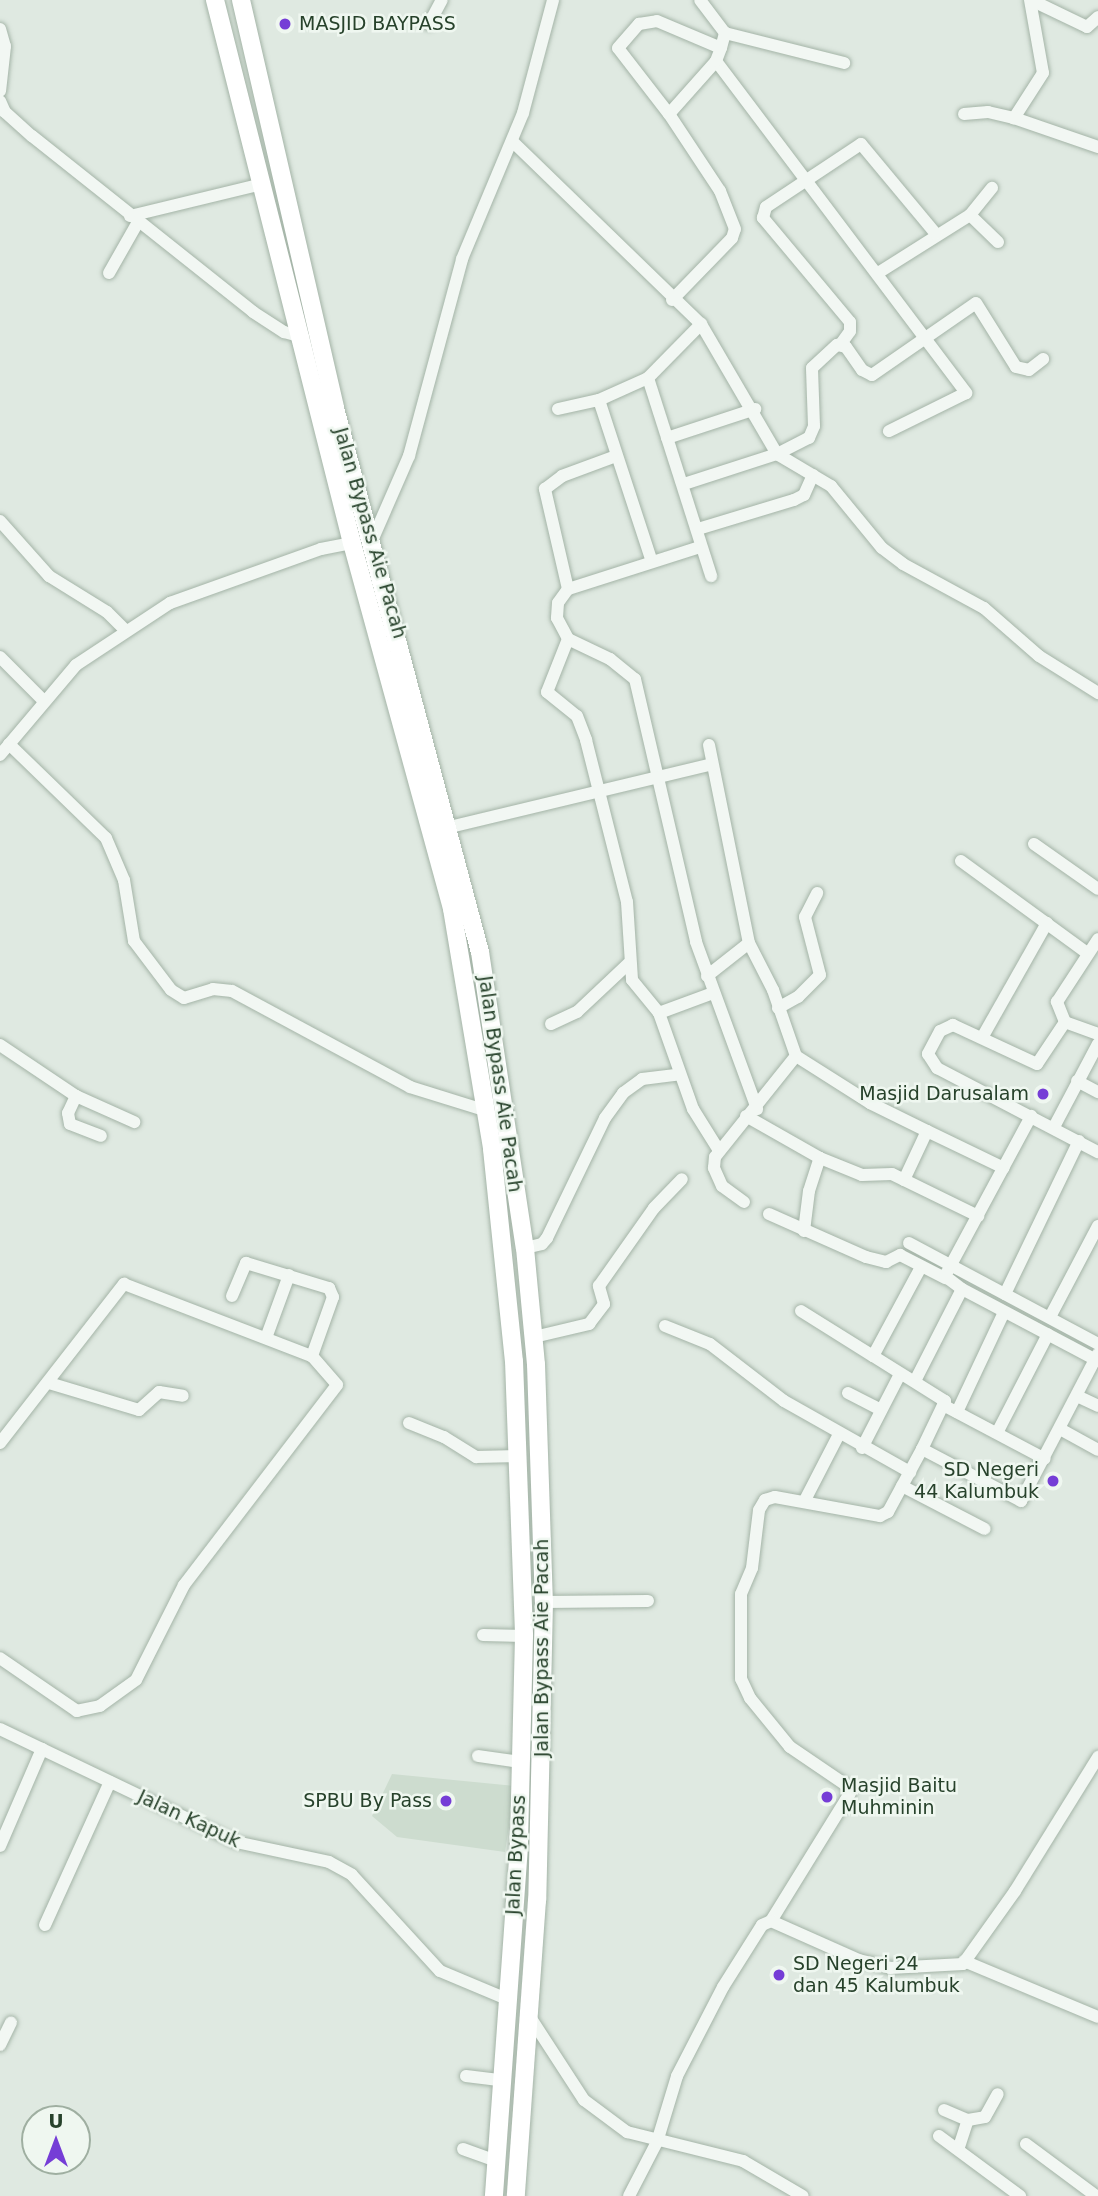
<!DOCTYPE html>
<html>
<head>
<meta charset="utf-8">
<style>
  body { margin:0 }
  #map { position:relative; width:1098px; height:2196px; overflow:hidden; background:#dfe9e1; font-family:"DejaVu Sans",sans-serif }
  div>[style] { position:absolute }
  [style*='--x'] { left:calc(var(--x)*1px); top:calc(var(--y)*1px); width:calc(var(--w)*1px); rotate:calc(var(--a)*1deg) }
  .built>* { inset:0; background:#cddccf }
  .roads { filter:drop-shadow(0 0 2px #a4b4a7) drop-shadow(0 0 2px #a4b4a7) }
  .minor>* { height:12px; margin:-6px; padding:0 6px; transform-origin:6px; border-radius:6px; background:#f2f7f3 }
  .highway>* { height:18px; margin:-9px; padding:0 9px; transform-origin:9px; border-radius:9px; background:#fff }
  .dots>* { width:19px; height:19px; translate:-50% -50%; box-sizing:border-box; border:4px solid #eff7f0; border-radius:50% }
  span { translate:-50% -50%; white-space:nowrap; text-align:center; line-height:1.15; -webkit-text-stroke:5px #eff7f0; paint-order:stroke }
  .poi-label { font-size:19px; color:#27422b }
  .left { translate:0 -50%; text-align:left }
  .right { translate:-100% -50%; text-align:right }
  .street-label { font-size:19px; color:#27422b }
  .north { position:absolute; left:21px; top:2105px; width:70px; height:70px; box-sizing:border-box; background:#eff7f0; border:2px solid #9fafa1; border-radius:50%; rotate:0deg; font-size:19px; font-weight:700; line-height:28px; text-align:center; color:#27422b }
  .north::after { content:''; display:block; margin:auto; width:24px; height:32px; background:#753dd6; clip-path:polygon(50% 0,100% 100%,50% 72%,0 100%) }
</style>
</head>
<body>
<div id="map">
  <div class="built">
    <div style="clip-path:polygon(392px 1774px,515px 1786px,505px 1852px,397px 1837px,372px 1816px)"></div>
  </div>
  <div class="roads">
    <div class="minor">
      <div style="--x:1030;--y:0;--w:74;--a:79.9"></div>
      <div style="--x:1043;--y:73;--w:54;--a:122.8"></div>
      <div style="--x:1014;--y:118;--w:89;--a:19"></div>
      <div style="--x:1031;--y:0;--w:62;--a:25.7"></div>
      <div style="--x:1087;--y:27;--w:15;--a:-42"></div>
      <div style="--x:429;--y:24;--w:27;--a:-62"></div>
      <div style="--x:0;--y:29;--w:18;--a:74"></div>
      <div style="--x:5;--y:46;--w:45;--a:96.3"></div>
      <div style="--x:725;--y:33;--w:123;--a:14.1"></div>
      <div style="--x:716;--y:61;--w:416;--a:53"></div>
      <div style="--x:966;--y:393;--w:86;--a:153.7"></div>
      <div style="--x:0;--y:101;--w:12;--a:66"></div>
      <div style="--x:5;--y:112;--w:36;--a:42"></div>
      <div style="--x:32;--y:136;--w:283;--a:38.5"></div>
      <div style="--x:253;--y:312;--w:37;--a:33"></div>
      <div style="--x:284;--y:332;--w:20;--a:15"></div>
      <div style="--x:669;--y:114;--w:71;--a:-48.4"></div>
      <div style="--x:716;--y:61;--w:14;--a:-69"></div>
      <div style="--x:721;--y:48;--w:16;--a:-75"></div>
      <div style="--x:725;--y:33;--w:41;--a:-127.1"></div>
      <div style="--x:964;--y:114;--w:24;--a:-5"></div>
      <div style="--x:988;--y:112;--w:27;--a:13"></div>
      <div style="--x:512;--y:141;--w:263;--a:44.1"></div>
      <div style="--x:701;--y:324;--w:151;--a:59.7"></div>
      <div style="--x:777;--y:454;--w:63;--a:30.7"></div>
      <div style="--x:831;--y:486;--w:80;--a:50.6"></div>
      <div style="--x:882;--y:548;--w:26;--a:37"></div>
      <div style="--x:903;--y:564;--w:92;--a:28.5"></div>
      <div style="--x:984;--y:608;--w:73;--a:41.1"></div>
      <div style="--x:1039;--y:656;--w:70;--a:32.1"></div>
      <div style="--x:970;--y:215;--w:39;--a:44"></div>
      <div style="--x:130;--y:216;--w:136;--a:-13.6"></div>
      <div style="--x:109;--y:273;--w:59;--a:-60.4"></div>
      <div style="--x:878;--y:273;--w:109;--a:-32.2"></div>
      <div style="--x:970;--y:215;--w:35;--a:-51"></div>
      <div style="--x:672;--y:300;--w:86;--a:-45.9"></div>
      <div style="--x:732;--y:238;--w:9;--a:-72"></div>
      <div style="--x:735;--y:229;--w:41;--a:-111.5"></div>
      <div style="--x:720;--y:191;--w:92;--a:-123.5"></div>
      <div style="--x:669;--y:114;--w:83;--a:-127.7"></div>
      <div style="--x:618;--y:48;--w:32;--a:-49"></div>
      <div style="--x:639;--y:24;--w:18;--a:-9"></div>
      <div style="--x:657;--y:21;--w:69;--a:22.9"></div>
      <div style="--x:840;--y:345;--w:17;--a:-54"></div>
      <div style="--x:850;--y:331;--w:9;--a:-90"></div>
      <div style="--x:850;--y:322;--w:136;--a:-129.9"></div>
      <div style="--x:763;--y:218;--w:11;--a:-75"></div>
      <div style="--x:766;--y:207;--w:114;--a:-33.6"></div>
      <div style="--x:861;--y:144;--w:117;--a:50.2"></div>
      <div style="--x:648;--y:378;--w:208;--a:72.3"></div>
      <div style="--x:558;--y:409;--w:42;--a:-12.4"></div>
      <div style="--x:667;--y:438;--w:93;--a:-18.2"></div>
      <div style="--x:684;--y:484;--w:98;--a:-17.9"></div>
      <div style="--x:777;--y:454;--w:36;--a:-27"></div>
      <div style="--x:809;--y:438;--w:13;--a:-67"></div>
      <div style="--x:814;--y:426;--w:58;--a:-92"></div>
      <div style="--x:812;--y:368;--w:34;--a:-43"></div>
      <div style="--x:837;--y:345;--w:9;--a:13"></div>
      <div style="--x:846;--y:347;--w:28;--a:55"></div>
      <div style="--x:862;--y:370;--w:11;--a:27"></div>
      <div style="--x:872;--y:375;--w:126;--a:-34.7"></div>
      <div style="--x:976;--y:303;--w:75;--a:58"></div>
      <div style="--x:1016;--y:367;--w:13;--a:13"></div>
      <div style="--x:1029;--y:370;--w:18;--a:-38"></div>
      <div style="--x:0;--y:521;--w:74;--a:48.3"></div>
      <div style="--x:49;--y:576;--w:68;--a:31.8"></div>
      <div style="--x:107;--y:612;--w:27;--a:45"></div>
      <div style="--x:698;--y:529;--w:100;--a:-16.8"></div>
      <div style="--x:794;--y:500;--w:11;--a:-27"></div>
      <div style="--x:804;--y:495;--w:22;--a:-66"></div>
      <div style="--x:371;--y:543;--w:95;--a:-66.4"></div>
      <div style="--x:409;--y:456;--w:204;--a:-74.9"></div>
      <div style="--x:462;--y:259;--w:158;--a:-67.3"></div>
      <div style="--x:523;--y:113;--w:117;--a:-75.1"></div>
      <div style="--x:700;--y:547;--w:139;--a:162.3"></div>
      <div style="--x:568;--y:589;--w:17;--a:126"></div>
      <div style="--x:558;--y:603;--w:15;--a:94"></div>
      <div style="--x:557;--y:618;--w:24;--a:62"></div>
      <div style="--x:568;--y:639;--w:47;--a:25.5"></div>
      <div style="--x:610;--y:659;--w:32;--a:39"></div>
      <div style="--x:635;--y:679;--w:270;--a:76.9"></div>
      <div style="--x:696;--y:942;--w:178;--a:69.9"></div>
      <div style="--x:651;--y:559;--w:167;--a:-108.1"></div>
      <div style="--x:599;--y:400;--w:54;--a:-24.2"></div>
      <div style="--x:648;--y:378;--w:76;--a:-45.5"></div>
      <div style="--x:568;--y:589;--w:103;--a:-103"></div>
      <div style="--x:545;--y:489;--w:21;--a:-37"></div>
      <div style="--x:562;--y:476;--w:58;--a:-20.3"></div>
      <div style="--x:568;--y:639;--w:57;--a:111.6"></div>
      <div style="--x:547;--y:692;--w:38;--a:39"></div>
      <div style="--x:577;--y:716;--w:26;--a:69"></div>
      <div style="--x:586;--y:740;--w:167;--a:75.8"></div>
      <div style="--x:627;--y:902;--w:78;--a:86.3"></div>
      <div style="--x:632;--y:980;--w:43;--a:50.7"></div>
      <div style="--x:659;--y:1013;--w:102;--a:70.5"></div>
      <div style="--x:693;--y:1109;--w:47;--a:58"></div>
      <div style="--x:0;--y:657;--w:61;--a:45"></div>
      <div style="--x:9;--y:744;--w:135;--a:44.1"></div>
      <div style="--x:106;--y:838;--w:46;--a:66.8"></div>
      <div style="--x:124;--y:880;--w:62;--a:80.7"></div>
      <div style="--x:134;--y:941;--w:61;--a:52.9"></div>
      <div style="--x:171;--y:990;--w:15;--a:32"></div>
      <div style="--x:184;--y:998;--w:30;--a:-17"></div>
      <div style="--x:213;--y:989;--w:19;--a:6"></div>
      <div style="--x:232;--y:991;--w:202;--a:28.3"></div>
      <div style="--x:410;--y:1087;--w:81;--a:17.3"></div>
      <div style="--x:709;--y:745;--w:202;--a:78.6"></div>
      <div style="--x:749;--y:943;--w:53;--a:62.9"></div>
      <div style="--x:773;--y:990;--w:70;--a:70.8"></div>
      <div style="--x:0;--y:755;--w:118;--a:-49.8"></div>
      <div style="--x:76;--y:665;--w:113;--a:-33.4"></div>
      <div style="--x:170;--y:603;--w:160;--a:-19.7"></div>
      <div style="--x:321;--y:549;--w:32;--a:-11"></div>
      <div style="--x:450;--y:827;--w:269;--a:-13.5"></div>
      <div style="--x:1034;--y:844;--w:78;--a:35.1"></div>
      <div style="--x:961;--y:861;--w:155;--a:36.1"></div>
      <div style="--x:707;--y:976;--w:53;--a:-38.2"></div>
      <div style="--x:778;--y:1008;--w:23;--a:-29"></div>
      <div style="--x:798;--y:997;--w:31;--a:-45"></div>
      <div style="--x:820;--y:975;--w:60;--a:-104.5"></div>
      <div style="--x:805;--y:917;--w:27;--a:-63"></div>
      <div style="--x:659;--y:1013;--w:58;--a:-20.3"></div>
      <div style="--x:1065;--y:1022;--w:22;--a:-112"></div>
      <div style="--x:1057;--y:1002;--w:75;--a:-56.9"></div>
      <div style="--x:551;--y:1024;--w:29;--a:-25"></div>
      <div style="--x:577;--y:1012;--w:71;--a:-43.3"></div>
      <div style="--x:1098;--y:1034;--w:35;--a:-160"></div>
      <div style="--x:1065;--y:1022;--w:50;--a:123.7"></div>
      <div style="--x:1037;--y:1064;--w:93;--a:-155.1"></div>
      <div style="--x:953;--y:1025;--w:14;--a:155"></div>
      <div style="--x:940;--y:1031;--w:26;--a:118"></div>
      <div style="--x:928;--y:1054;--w:17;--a:57"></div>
      <div style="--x:937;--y:1068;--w:182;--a:27.6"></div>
      <div style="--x:983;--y:1036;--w:130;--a:-60.5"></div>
      <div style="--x:0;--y:1045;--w:92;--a:33.9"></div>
      <div style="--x:76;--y:1096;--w:64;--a:24.1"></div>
      <div style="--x:1077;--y:1081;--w:24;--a:28"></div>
      <div style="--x:76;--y:1096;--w:19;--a:115"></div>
      <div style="--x:68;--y:1113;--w:11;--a:80"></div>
      <div style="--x:70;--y:1124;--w:33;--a:21"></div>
      <div style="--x:746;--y:1116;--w:85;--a:29.6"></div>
      <div style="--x:820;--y:1158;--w:45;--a:22"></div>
      <div style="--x:862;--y:1175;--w:30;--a:-2"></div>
      <div style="--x:892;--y:1174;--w:96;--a:26"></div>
      <div style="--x:1054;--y:1127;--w:94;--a:-62.1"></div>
      <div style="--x:904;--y:1180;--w:54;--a:-64.9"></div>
      <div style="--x:927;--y:1131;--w:85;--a:25.7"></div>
      <div style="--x:744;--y:1202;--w:27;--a:-144"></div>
      <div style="--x:722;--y:1186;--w:20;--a:-114"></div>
      <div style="--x:714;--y:1168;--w:11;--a:-85"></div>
      <div style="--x:715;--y:1157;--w:129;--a:-51.3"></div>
      <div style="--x:796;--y:1056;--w:88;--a:32.4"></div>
      <div style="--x:870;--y:1103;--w:64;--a:26.2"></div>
      <div style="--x:769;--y:1214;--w:106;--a:23.9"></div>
      <div style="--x:866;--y:1257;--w:21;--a:14"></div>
      <div style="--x:886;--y:1262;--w:16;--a:-27"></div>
      <div style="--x:900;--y:1255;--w:51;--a:27.1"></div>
      <div style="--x:804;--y:1231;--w:40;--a:-82.9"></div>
      <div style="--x:809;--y:1191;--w:35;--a:-72"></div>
      <div style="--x:909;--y:1243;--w:214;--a:28.1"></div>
      <div style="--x:525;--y:1248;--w:17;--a:-13"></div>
      <div style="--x:542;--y:1244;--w:8;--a:-50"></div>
      <div style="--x:547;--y:1238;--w:133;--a:-64.2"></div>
      <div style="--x:605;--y:1118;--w:31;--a:-54"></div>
      <div style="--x:623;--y:1093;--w:24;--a:-36"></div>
      <div style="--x:642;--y:1079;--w:38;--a:-7"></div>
      <div style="--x:921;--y:1267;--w:101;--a:118.3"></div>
      <div style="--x:873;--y:1356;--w:85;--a:32"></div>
      <div style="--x:945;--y:1401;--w:53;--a:115.6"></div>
      <div style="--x:962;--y:1289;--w:154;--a:27.9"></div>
      <div style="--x:1005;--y:1294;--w:170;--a:-64.2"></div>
      <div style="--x:232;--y:1296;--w:36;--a:-67"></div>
      <div style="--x:246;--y:1263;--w:87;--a:16.8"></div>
      <div style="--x:329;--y:1288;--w:10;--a:66"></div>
      <div style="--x:333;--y:1297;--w:63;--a:109.6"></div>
      <div style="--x:801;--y:1311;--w:85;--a:32"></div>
      <div style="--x:1050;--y:1317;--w:103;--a:-62.2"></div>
      <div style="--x:665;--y:1326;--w:48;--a:21.8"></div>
      <div style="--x:710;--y:1344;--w:93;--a:37.6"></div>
      <div style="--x:784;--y:1401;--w:145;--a:29.4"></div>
      <div style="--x:534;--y:1337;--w:57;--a:-13.3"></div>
      <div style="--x:589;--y:1324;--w:25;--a:-53"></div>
      <div style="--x:604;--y:1304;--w:19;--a:-106"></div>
      <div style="--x:599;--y:1286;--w:95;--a:-54.8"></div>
      <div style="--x:654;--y:1208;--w:40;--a:-46"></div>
      <div style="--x:266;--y:1338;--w:67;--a:-69.9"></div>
      <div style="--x:915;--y:1381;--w:103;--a:-62.9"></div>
      <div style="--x:962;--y:1289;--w:21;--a:-143"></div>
      <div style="--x:945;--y:1276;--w:182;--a:-61.7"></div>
      <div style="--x:49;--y:1383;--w:94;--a:16.7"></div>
      <div style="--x:139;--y:1410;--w:27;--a:-42"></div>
      <div style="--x:159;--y:1392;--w:24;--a:9"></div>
      <div style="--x:848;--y:1393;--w:37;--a:27"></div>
      <div style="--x:1077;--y:1396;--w:23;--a:25"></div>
      <div style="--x:943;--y:1405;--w:115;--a:27.9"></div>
      <div style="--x:957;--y:1412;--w:110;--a:-64.8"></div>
      <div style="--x:409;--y:1423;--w:38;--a:22"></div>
      <div style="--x:444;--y:1437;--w:38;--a:32"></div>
      <div style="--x:476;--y:1457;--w:43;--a:-1.3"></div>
      <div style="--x:1060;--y:1429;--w:43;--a:28.9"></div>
      <div style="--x:997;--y:1433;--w:111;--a:-62.7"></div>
      <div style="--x:0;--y:1443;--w:202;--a:-52.1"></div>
      <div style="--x:124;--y:1284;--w:201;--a:21"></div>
      <div style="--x:312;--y:1356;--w:38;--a:49"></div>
      <div style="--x:337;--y:1385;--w:252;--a:127.4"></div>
      <div style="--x:184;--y:1585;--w:106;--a:116.8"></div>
      <div style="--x:136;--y:1680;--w:44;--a:144.2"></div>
      <div style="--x:100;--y:1706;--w:24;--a:168"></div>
      <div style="--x:77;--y:1711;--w:93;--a:-145.5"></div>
      <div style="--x:862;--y:1448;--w:83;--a:-62.8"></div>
      <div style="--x:902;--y:1486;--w:93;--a:27.4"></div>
      <div style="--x:804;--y:1502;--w:74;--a:-62.7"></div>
      <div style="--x:544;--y:1602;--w:104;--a:-0.6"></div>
      <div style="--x:483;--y:1635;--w:41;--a:1.4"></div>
      <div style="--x:0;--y:1729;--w:262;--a:25.6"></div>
      <div style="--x:236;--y:1842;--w:95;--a:12.1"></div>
      <div style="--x:329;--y:1862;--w:26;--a:29"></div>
      <div style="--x:352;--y:1875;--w:130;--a:47.5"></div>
      <div style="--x:440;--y:1971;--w:73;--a:22.7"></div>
      <div style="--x:478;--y:1756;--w:42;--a:8.1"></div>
      <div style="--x:0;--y:1846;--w:106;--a:-66.6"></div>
      <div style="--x:771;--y:1921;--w:150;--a:-58.3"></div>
      <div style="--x:850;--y:1793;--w:9;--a:-117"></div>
      <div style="--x:846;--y:1785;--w:68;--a:-145.8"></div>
      <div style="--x:790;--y:1747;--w:63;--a:-129.2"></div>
      <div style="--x:750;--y:1698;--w:21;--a:-115"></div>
      <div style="--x:741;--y:1679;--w:85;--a:-90"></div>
      <div style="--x:741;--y:1594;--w:28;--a:-67"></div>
      <div style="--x:752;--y:1568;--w:58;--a:-83.1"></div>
      <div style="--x:759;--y:1510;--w:12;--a:-59"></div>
      <div style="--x:765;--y:1500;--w:10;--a:-17"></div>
      <div style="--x:775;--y:1497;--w:107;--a:10.3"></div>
      <div style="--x:880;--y:1516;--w:9;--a:-27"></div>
      <div style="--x:888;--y:1512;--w:72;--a:-61.6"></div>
      <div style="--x:922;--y:1449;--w:112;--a:27.7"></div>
      <div style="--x:1021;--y:1501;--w:166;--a:-62.4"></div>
      <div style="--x:45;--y:1925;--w:157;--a:-65.6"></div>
      <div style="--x:964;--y:1961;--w:145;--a:22.7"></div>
      <div style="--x:530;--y:2017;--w:99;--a:57"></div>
      <div style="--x:584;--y:2100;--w:54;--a:36.7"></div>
      <div style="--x:627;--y:2132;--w:120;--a:14"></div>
      <div style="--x:743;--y:2161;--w:69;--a:30.3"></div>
      <div style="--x:0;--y:2045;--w:25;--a:-64"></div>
      <div style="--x:466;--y:2076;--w:35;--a:7"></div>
      <div style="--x:944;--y:2110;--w:26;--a:23"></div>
      <div style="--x:939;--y:2136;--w:101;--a:36.5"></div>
      <div style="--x:1026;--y:2144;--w:87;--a:36.6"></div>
      <div style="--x:959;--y:2147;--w:28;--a:-72"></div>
      <div style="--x:968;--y:2120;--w:17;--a:-10"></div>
      <div style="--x:985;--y:2117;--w:26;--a:-61"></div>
      <div style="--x:463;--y:2149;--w:35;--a:20"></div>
      <div style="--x:629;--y:2196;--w:61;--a:-62.6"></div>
      <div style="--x:657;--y:2142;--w:69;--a:-73.1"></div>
      <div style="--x:677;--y:2076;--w:100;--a:-62.7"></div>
      <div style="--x:723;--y:1987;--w:73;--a:-57.8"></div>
      <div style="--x:762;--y:1925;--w:10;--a:-24"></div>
      <div style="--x:771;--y:1921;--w:96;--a:23.9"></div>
      <div style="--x:859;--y:1960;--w:32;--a:14"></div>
      <div style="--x:890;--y:1968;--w:73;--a:-3.1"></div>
      <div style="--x:963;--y:1964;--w:90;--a:-54.5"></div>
      <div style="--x:1015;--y:1891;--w:158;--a:-58.2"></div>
    </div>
    <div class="highway">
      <div style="--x:215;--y:0;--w:560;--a:75.84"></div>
      <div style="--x:352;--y:543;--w:379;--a:74.7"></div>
      <div style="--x:452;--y:909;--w:243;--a:80.5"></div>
      <div style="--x:492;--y:1149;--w:213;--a:84.1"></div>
      <div style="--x:514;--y:1361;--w:275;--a:87.9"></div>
      <div style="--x:524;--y:1636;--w:210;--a:91.4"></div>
      <div style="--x:519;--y:1846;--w:351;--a:94.1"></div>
      <div style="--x:241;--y:0;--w:419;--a:77"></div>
      <div style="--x:335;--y:408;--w:563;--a:75.08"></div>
      <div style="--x:480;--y:952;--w:299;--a:81.4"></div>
      <div style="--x:525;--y:1248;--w:117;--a:84.6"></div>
      <div style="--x:536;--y:1364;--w:238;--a:88.1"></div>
      <div style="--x:544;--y:1602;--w:298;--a:91.3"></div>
      <div style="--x:537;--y:1900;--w:297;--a:94.1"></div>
    </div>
  </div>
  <div class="dots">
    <div style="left:285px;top:24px;background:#753dd6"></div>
    <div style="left:1043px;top:1094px;background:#753dd6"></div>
    <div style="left:1053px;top:1481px;background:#753dd6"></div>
    <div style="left:827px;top:1797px;background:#753dd6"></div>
    <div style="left:446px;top:1801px;background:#753dd6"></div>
    <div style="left:779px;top:1975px;background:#753dd6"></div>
  </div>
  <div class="poi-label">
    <span class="left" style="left:299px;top:24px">MASJID BAYPASS</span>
    <span class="right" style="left:1029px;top:1094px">Masjid Darusalam</span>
    <span class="right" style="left:1039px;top:1481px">SD Negeri<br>44 Kalumbuk</span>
    <span class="left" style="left:841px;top:1797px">Masjid Baitu<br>Muhminin</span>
    <span class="right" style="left:432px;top:1801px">SPBU By Pass</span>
    <span class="left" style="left:793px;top:1975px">SD Negeri 24<br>dan 45 Kalumbuk</span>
  </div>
  <div class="street-label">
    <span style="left:370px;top:533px;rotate:74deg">Jalan Bypass Aie Pacah</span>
    <span style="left:500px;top:1084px;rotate:82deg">Jalan Bypass Aie Pacah</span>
    <span style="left:542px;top:1648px;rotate:-90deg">Jalan Bypass Aie Pacah</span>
    <span style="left:189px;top:1819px;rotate:25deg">Jalan Kapuk</span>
    <span style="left:516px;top:1855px;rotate:-87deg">Jalan Bypass</span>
  </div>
  <div class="north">U</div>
</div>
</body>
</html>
